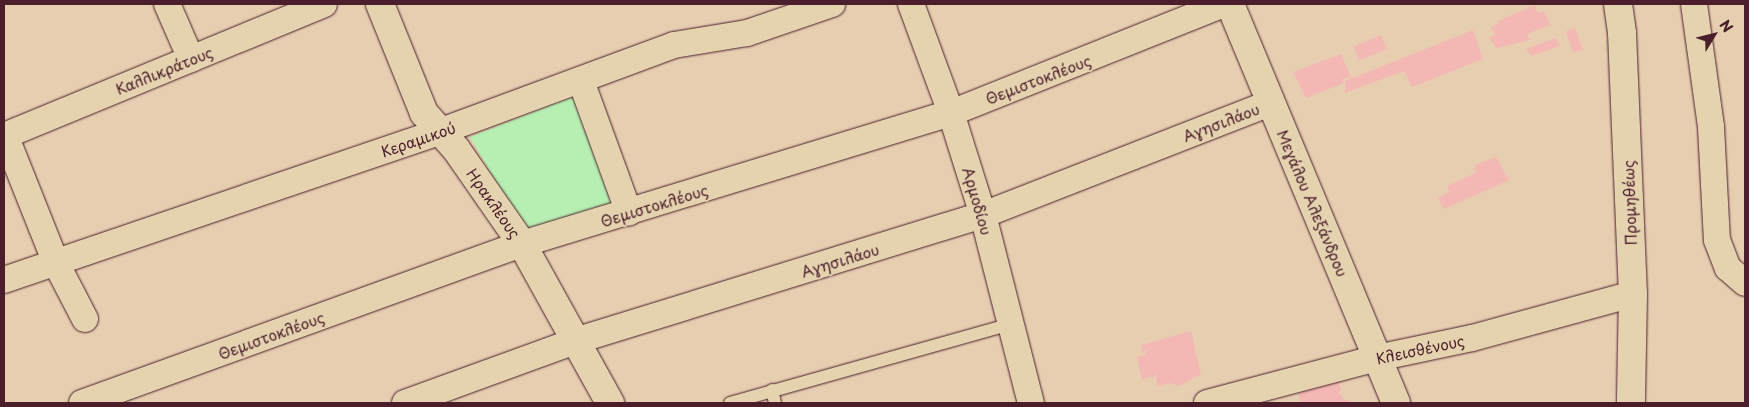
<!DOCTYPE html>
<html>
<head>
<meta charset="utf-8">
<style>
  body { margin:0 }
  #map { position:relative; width:1749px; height:407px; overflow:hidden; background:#e8ceb1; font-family:"Playpen Sans",sans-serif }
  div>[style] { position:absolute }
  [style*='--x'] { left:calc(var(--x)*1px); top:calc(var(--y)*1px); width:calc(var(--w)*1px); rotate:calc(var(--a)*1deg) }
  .green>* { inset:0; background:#b7eeb1 }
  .building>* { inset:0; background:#f3b8b4; transform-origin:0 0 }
  .roads { filter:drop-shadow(0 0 1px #4a1f2b) drop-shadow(0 0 1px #4a1f2b) }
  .lane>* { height:12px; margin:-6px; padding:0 6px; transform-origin:6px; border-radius:6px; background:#e5d3b0 }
  .street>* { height:26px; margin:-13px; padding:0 13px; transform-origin:13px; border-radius:13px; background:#e5d3b0 }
  .secondary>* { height:28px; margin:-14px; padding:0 14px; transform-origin:14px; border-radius:14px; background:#e5d3b0 }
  span { translate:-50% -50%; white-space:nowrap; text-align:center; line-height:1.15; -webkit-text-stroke:4px #e5d3b0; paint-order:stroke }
  .street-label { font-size:15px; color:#4a1f2b }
  .frame { position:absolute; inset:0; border:5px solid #4a1f2b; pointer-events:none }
  .north { position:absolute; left:1689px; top:10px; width:50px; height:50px; -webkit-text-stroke:4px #e5d3b0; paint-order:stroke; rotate:54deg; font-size:14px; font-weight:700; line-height:20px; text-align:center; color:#4a1f2b }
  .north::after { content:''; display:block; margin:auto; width:18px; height:22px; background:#4a1f2b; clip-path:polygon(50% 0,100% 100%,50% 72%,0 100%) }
</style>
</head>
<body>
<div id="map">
  <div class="green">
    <div style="clip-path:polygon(577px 95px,622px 208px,528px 237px,470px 137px)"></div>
  </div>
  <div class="building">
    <div style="clip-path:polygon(1535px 5px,1538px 13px,1544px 11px,1550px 25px,1527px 34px,1529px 40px,1496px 48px,1489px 37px,1496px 35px,1490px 28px,1499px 24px,1498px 21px)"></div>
    <div style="left:1575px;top:28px;width:23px;height:10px;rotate:70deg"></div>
    <div style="clip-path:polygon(1473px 30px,1483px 59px,1412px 87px,1404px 71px,1345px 93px,1345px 81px)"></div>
    <div style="left:1381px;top:35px;width:15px;height:30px;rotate:67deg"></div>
    <div style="clip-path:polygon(1556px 38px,1560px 46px,1531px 56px,1526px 49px)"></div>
    <div style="clip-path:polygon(1341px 54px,1351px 77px,1342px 79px,1344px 83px,1306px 98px,1293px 72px)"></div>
    <div style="clip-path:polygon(1496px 157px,1509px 180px,1444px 209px,1438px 198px,1449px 192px,1448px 186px,1475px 173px,1475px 165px)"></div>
    <div style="clip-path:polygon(1191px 331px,1201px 374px,1179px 386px,1170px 383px,1157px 386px,1156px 373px,1153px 379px,1151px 376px,1142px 380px,1137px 357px,1145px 355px,1148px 349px,1142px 353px,1141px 345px)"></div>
    <div style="clip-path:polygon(1338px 379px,1341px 390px,1339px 392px,1343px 399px,1355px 403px,1301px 403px,1297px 390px)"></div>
  </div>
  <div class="roads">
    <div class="lane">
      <div style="--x:772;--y:390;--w:13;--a:77"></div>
      <div style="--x:730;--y:403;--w:292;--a:-15.7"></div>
    </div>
    <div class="street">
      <div style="--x:167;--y:4;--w:60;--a:66.4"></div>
      <div style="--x:911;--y:4;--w:116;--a:69.8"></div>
      <div style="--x:951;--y:113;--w:107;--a:72.6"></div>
      <div style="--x:983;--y:215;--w:194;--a:75.7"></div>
      <div style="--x:1694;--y:4;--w:124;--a:82.1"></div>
      <div style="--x:1711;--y:127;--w:113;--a:87"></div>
      <div style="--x:1717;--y:240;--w:30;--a:69"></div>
      <div style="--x:1728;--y:268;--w:23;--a:41"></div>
      <div style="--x:581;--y:81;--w:140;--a:70"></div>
      <div style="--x:5;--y:135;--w:138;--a:68.3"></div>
      <div style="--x:56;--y:263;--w:63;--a:62.6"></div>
      <div style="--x:4;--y:136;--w:346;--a:-22.4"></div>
      <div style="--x:4;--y:280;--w:459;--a:-18.8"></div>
      <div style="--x:439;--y:132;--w:251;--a:-20.3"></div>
      <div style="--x:674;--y:45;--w:74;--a:-9.3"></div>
      <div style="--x:747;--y:33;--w:90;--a:-18.8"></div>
      <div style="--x:82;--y:403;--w:468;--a:-19.9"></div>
      <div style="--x:522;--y:244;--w:449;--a:-17"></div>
      <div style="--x:951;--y:113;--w:294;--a:-21.8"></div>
      <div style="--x:405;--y:403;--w:181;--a:-20"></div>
      <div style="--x:575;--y:341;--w:427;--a:-17.2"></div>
      <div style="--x:983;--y:215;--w:309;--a:-21.3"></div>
      <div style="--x:1207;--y:403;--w:176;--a:-14.8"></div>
      <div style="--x:1377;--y:358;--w:97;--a:-11.9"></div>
      <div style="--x:1472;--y:338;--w:167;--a:-15.3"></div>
    </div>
    <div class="secondary">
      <div style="--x:380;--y:4;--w:118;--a:68"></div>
      <div style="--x:424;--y:113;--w:48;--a:48.4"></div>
      <div style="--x:456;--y:149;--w:116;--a:55.2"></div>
      <div style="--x:522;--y:244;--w:182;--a:61"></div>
      <div style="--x:1230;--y:4;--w:432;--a:67.4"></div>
      <div style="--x:1618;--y:4;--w:29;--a:82"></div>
      <div style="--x:1622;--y:33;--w:261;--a:87.6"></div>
      <div style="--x:1633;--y:294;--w:109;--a:91.1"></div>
    </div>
  </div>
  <div class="street-label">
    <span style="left:164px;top:70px;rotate:-22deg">Καλλικράτους</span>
    <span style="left:1038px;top:79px;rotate:-21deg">Θεμιστοκλέους</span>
    <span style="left:1221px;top:122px;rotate:-21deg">Αγησιλάου</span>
    <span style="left:418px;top:139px;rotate:-19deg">Κεραμικού</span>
    <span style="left:978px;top:201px;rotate:74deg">Αρμοδίου</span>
    <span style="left:494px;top:203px;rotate:55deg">Ηρακλέους</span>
    <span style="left:1313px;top:203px;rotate:67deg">Μεγάλου Αλεξάνδρου</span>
    <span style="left:1629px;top:203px;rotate:-92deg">Προμηθέως</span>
    <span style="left:654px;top:205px;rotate:-17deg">Θεμιστοκλέους</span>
    <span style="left:840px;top:260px;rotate:-17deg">Αγησιλάου</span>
    <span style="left:271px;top:335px;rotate:-20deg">Θεμιστοκλέους</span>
    <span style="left:1420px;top:349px;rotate:-12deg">Κλεισθένους</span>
  </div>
  <div class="frame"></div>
  <div class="north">N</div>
</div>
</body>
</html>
